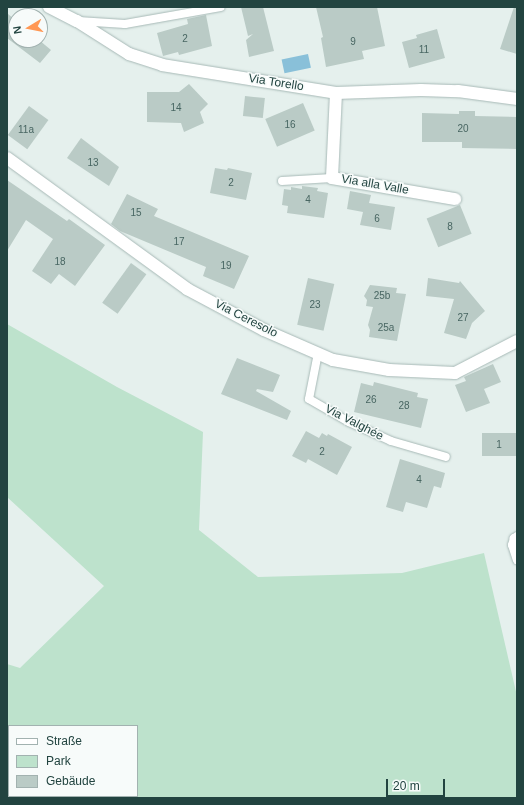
<!DOCTYPE html>
<html>
<head>
<meta charset="utf-8">
<style>
  body { margin:0 }
  #map { position:relative; width:524px; height:805px; overflow:hidden; background:#e5f0ed; font-family:Helvetica,sans-serif }
  div>[style] { position:absolute }
  [style*='--x'] { left:calc(var(--x)*1px); top:calc(var(--y)*1px); width:calc(var(--w)*1px); rotate:calc(var(--a)*1deg) }
  .green>* { inset:0; background:#bde2cc }
  .water>* { inset:0; background:#89c0d9; transform-origin:0 0 }
  .building>* { inset:0; background:#bacbc6; transform-origin:0 0 }
  .roads { filter:drop-shadow(0 0 1px #a7b9b6) drop-shadow(0 0 1px #a7b9b6) }
  .service>* { height:8px; margin:-4px; padding:0 4px; transform-origin:4px; border-radius:4px; background:#fff }
  .minor>* { height:12px; margin:-6px; padding:0 6px; transform-origin:6px; border-radius:6px; background:#fff }
  span { translate:-50% -50%; white-space:nowrap; text-align:center; line-height:1.15; -webkit-text-stroke:3px #f7fbfa; paint-order:stroke }
  .number-label { font-size:10px; color:#486662 }
  .number-label span { -webkit-text-stroke-width:0 }
  .street-label { font-size:12px; color:#224440 }
  .frame { position:absolute; inset:0; border:8px solid #224440; pointer-events:none }
  .legend { position:absolute; left:8px; top:725px; width:130px; height:72px; box-sizing:border-box; background:#f7fbfa; border:1px solid #a2b2b0; margin:0; padding:5px 7px; list-style:none; font-size:12px; color:#224440 }
  .legend li { display:flex; align-items:center; gap:8px; height:20px }
  .legend b { width:20px; border:1px solid #a2b2b0 }
  .north { position:absolute; left:8px; top:8px; width:40px; height:40px; box-sizing:border-box; background:#f7fbfa; border:1px solid #a2b2b0; border-radius:50%; rotate:260deg; font-size:11px; font-weight:700; line-height:16px; text-align:center; color:#224440 }
  .north::after { content:''; display:block; margin:auto; width:14px; height:18px; background:#ff9854; clip-path:polygon(50% 0,100% 100%,50% 72%,0 100%) }
  .scale { position:absolute; left:386px; top:779px; width:59px; height:18px; box-sizing:border-box; border:2px solid #224440; border-top:0; padding-left:5px; font-size:12px; line-height:14px; white-space:nowrap; color:#224440; -webkit-text-stroke:3px #f7fbfa; paint-order:stroke }
</style>
</head>
<body>
<div id="map">
  <div class="green">
    <div style="clip-path:polygon(evenodd,7px 324px,117px 387px,203px 432px,199px 530px,258px 577px,402px 573px,484px 553px,517px 696px,517px 798px,7px 798px,7px 664px,20px 668px,104px 586px,7px 497px,7px 324px,9px 726px,137px 726px,137px 796px,9px 796px,9px 726px)"></div>
  </div>
  <div class="water">
    <div style="left:308px;top:54px;width:14px;height:27px;rotate:78deg"></div>
  </div>
  <div class="building">
    <div style="clip-path:polygon(241px 7px,263px 7px,274px 51px,249px 57px,246px 40px,253px 34px,248px 36px)"></div>
    <div style="clip-path:polygon(316px 7px,377px 7px,385px 46px,362px 51px,364px 59px,326px 67px,321px 38px,323px 37px)"></div>
    <div style="clip-path:polygon(514px 7px,517px 7px,517px 54px,500px 49px)"></div>
    <div style="clip-path:polygon(7px 13px,16px 21px,16px 40px,39px 40px,51px 50px,40px 63px,7px 38px)"></div>
    <div style="clip-path:polygon(206px 15px,212px 46px,179px 55px,178px 52px,163px 56px,157px 33px,188px 24px,187px 19px)"></div>
    <div style="clip-path:polygon(437px 29px,445px 58px,409px 68px,402px 42px,417px 38px,416px 35px)"></div>
    <div style="clip-path:polygon(189px 84px,208px 104px,200px 112px,204px 123px,184px 132px,181px 123px,147px 122px,147px 92px,179px 92px)"></div>
    <div style="left:245px;top:96px;width:20px;height:20px;rotate:6deg"></div>
    <div style="left:303px;top:103px;width:30px;height:41px;rotate:67deg"></div>
    <div style="left:29px;top:106px;width:24px;height:36px;rotate:36deg"></div>
    <div style="clip-path:polygon(459px 111px,475px 111px,475px 116px,517px 117px,517px 149px,462px 148px,462px 142px,422px 142px,422px 113px,459px 114px)"></div>
    <div style="clip-path:polygon(81px 138px,119px 167px,109px 186px,67px 158px)"></div>
    <div style="clip-path:polygon(215px 168px,227px 170px,228px 168px,252px 173px,246px 200px,210px 193px)"></div>
    <div style="clip-path:polygon(7px 180px,67px 221px,69px 219px,105px 245px,75px 286px,59px 274px,51px 284px,32px 271px,53px 239px,26px 220px,7px 251px)"></div>
    <div style="clip-path:polygon(302px 186px,318px 188px,317px 191px,328px 193px,324px 218px,287px 213px,288px 206px,282px 205px,284px 189px,291px 190px,291px 187px,302px 189px)"></div>
    <div style="clip-path:polygon(350px 191px,371px 195px,369px 203px,395px 207px,391px 230px,360px 225px,363px 212px,347px 209px)"></div>
    <div style="clip-path:polygon(127px 194px,158px 209px,154px 216px,249px 256px,234px 289px,203px 276px,206px 267px,120px 231px,111px 224px)"></div>
    <div style="left:460px;top:205px;width:31px;height:36px;rotate:68deg"></div>
    <div style="left:131px;top:263px;width:19px;height:49px;rotate:36deg"></div>
    <div style="left:308px;top:278px;width:27px;height:48px;rotate:13deg"></div>
    <div style="clip-path:polygon(428px 278px,459px 283px,460px 281px,485px 311px,472px 323px,466px 339px,444px 333px,454px 299px,426px 296px)"></div>
    <div style="clip-path:polygon(370px 285px,397px 288px,396px 293px,406px 294px,397px 341px,369px 337px,370px 330px,368px 325px,373px 307px,366px 306px,367px 300px,364px 296px)"></div>
    <div style="clip-path:polygon(237px 358px,280px 375px,273px 392px,257px 389px,256px 391px,291px 411px,287px 420px,221px 394px)"></div>
    <div style="clip-path:polygon(493px 364px,501px 382px,484px 389px,490px 403px,466px 412px,455px 385px,466px 381px,464px 377px)"></div>
    <div style="clip-path:polygon(374px 382px,418px 393px,417px 397px,428px 399px,421px 428px,354px 412px,361px 383px,373px 386px)"></div>
    <div style="clip-path:polygon(306px 431px,319px 438px,322px 433px,327px 436px,328px 434px,352px 447px,337px 475px,308px 459px,306px 463px,292px 456px)"></div>
    <div style="left:482px;top:433px;width:35px;height:23px"></div>
    <div style="clip-path:polygon(400px 459px,445px 473px,441px 488px,434px 486px,427px 508px,406px 502px,403px 512px,386px 507px)"></div>
  </div>
  <div class="roads">
    <div class="service">
      <div style="--x:78;--y:21;--w:47;--a:3.7"></div>
      <div style="--x:125;--y:24;--w:97;--a:-10"></div>
      <div style="--x:282;--y:181;--w:50;--a:-3.4"></div>
      <div style="--x:318;--y:353;--w:47;--a:101.1"></div>
      <div style="--x:309;--y:399;--w:46;--a:29.9"></div>
      <div style="--x:349;--y:422;--w:46;--a:24.3"></div>
      <div style="--x:391;--y:441;--w:57;--a:16.2"></div>
      <div style="--x:517;--y:536;--w:4;--a:146"></div>
      <div style="--x:514;--y:538;--w:7;--a:106"></div>
      <div style="--x:512;--y:545;--w:16;--a:72"></div>
    </div>
    <div class="minor">
      <div style="--x:49;--y:7;--w:31;--a:27"></div>
      <div style="--x:77;--y:21;--w:62;--a:32.4"></div>
      <div style="--x:129;--y:54;--w:35;--a:18"></div>
      <div style="--x:162;--y:65;--w:176;--a:9.1"></div>
      <div style="--x:336;--y:93;--w:85;--a:-2"></div>
      <div style="--x:421;--y:90;--w:37;--a:2"></div>
      <div style="--x:458;--y:91;--w:60;--a:7.7"></div>
      <div style="--x:336;--y:93;--w:85;--a:92.7"></div>
      <div style="--x:332;--y:178;--w:125;--a:9.7"></div>
      <div style="--x:7;--y:158;--w:223;--a:36"></div>
      <div style="--x:187;--y:289;--w:87;--a:28"></div>
      <div style="--x:264;--y:330;--w:75;--a:23.5"></div>
      <div style="--x:333;--y:360;--w:57;--a:10.1"></div>
      <div style="--x:389;--y:370;--w:66;--a:2.6"></div>
      <div style="--x:455;--y:373;--w:70;--a:-27.3"></div>
    </div>
  </div>
  <div class="number-label">
    <span style="left:185px;top:39px">2</span>
    <span style="left:353px;top:42px">9</span>
    <span style="left:424px;top:50px">11</span>
    <span style="left:176px;top:108px">14</span>
    <span style="left:290px;top:125px">16</span>
    <span style="left:463px;top:129px">20</span>
    <span style="left:26px;top:130px">11a</span>
    <span style="left:93px;top:163px">13</span>
    <span style="left:231px;top:183px">2</span>
    <span style="left:308px;top:200px">4</span>
    <span style="left:136px;top:213px">15</span>
    <span style="left:377px;top:219px">6</span>
    <span style="left:450px;top:227px">8</span>
    <span style="left:179px;top:242px">17</span>
    <span style="left:60px;top:262px">18</span>
    <span style="left:226px;top:266px">19</span>
    <span style="left:382px;top:296px">25b</span>
    <span style="left:315px;top:305px">23</span>
    <span style="left:463px;top:318px">27</span>
    <span style="left:386px;top:328px">25a</span>
    <span style="left:371px;top:400px">26</span>
    <span style="left:404px;top:406px">28</span>
    <span style="left:499px;top:445px">1</span>
    <span style="left:322px;top:452px">2</span>
    <span style="left:419px;top:480px">4</span>
  </div>
  <div class="street-label">
    <span style="left:276px;top:83px;rotate:9deg">Via Torello</span>
    <span style="left:375px;top:185px;rotate:10deg">Via alla Valle</span>
    <span style="left:246px;top:319px;rotate:27deg">Via Ceresolo</span>
    <span style="left:354px;top:423px;rotate:27deg">Via Valghée</span>
  </div>
  <div class="frame"></div>
  <ul class="legend">
  <li><b style="height:5px;background:#fff"></b>Straße</li>
  <li><b style="height:11px;background:#bde2cc"></b>Park</li>
  <li><b style="height:11px;background:#bacbc6"></b>Gebäude</li>
  </ul>
  <div class="north">N</div>
  <div class="scale">20 m</div>
</div>
</body>
</html>
